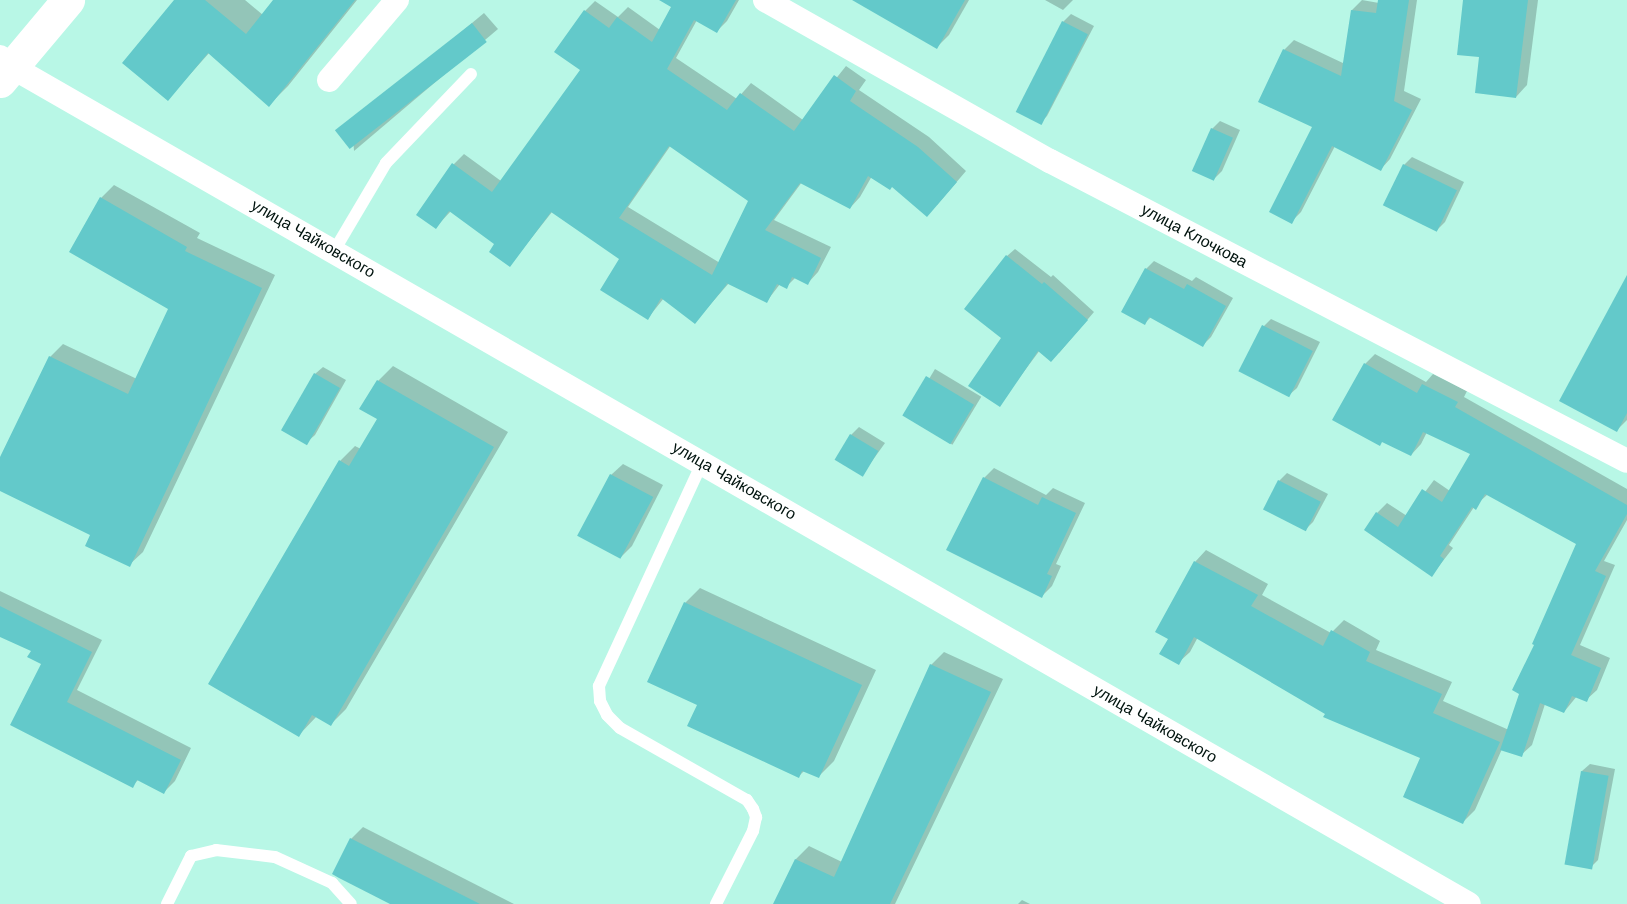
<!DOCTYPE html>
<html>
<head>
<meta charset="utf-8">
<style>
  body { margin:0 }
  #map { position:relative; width:1627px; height:904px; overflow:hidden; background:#b8f7e6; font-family:Helvetica,sans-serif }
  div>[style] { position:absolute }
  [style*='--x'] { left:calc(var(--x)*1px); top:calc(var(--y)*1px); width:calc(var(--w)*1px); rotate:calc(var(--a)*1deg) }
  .shadow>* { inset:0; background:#0003; transform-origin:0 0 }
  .building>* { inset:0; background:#63c9ca; transform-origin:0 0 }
  .service>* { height:12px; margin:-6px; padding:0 6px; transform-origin:6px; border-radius:6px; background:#fff }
  .minor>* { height:24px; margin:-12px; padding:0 12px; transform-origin:12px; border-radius:12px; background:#fff }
  .primary>* { height:33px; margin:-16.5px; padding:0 16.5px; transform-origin:16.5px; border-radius:16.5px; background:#fff }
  span { translate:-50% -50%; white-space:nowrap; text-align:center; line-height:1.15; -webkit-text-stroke:4.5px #fff; paint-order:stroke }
  .street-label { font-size:16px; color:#00130e }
</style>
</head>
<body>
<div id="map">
  <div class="shadow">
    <div style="clip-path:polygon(176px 0,245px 0,263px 15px,275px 0,357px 0,288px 86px,269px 105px,210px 52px,168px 99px)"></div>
    <div style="clip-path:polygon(evenodd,675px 0,739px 0,727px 21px,717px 31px,697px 20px,676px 58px,737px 99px,751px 83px,803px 120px,846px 66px,866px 80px,859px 90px,929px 137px,966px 171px,937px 205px,872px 176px,860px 197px,850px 208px,802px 182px,774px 220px,831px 247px,818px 272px,808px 283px,796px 277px,786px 287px,780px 284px,767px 301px,729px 283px,695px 322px,664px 298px,648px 318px,621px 259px,552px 212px,510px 265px,496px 244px,451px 211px,436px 227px,454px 164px,464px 154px,501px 181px,582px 70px,585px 11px,595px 1px,618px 17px,628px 7px,660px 30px,675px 0,671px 145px,750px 201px,720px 263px,628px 207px,671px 145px)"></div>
    <div style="clip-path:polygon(884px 0,969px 0,949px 35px,937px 47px)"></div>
    <div style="clip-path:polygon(1045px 0,1073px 0,1063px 10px)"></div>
    <div style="clip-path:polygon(1362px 0,1379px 3px,1380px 0,1417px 0,1404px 91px,1421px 99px,1390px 159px,1381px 169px,1335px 146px,1301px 212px,1291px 222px,1314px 127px,1284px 50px,1294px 40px,1345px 64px,1352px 10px)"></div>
    <div style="clip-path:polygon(1465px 0,1538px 0,1527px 85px,1516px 97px,1481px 56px)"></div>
    <div style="clip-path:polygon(484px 13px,498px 29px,354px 151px,352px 123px)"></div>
    <div style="clip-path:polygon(1071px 14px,1094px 26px,1047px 116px,1040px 123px,1063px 22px)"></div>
    <div style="clip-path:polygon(1220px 121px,1240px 130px,1222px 171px,1214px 179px,1212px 129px)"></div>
    <div style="clip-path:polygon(1412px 157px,1464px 182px,1445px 222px,1437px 230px,1404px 165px)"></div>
    <div style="clip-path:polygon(114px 185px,200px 233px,197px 238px,275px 275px,143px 552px,129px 565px,92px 534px,0 489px,0 460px,50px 357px,63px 344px,137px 379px,170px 308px,101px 198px)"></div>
    <div style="clip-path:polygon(1015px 249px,1051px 277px,1053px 275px,1094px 312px,1059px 353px,1040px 350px,999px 405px,1007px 256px)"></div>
    <div style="clip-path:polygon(1154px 261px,1192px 281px,1196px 277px,1233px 298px,1211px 337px,1203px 345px,1151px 317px,1145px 323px,1146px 269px)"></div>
    <div style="clip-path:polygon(1627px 278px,1627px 420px,1616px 431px)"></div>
    <div style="clip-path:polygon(1271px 319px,1320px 342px,1297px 388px,1289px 395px,1264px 326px)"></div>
    <div style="clip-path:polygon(1375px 354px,1426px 382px,1433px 374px,1467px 391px,1464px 397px,1627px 489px,1627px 520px,1604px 561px,1615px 565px,1580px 645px,1610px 658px,1597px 690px,1586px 700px,1577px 696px,1564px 712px,1545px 704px,1532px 745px,1521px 755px,1502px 749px,1475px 810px,1463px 822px,1422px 757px,1327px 713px,1198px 637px,1190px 652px,1178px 663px,1170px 638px,1195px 562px,1206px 550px,1268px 584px,1262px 595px,1331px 633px,1344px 620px,1380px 641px,1376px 650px,1452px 682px,1443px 701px,1509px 730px,1536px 645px,1578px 544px,1488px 494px,1474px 507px,1449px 545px,1453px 548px,1432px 575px,1377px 513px,1387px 503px,1407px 516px,1434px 480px,1450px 491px,1472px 453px,1427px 432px,1421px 444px,1411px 455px,1365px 364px)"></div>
    <div style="clip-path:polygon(393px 366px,508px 432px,346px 709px,331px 724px,317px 716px,299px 735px,340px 461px,355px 446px,361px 449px,379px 418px,378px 381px)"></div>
    <div style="clip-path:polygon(323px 367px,346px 380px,315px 435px,307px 442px,315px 374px)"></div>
    <div style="left:935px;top:369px;width:54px;height:56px;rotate:31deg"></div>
    <div style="clip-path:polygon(859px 427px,885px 443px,862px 475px,851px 435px)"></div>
    <div style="clip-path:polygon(623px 464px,663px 485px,632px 546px,621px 557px,611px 475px)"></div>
    <div style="clip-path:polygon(994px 468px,1046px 495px,1053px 488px,1085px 503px,1056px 564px,1061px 566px,1052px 586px,1042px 596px,984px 478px)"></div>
    <div style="clip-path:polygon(1287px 473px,1328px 494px,1313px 522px,1305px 530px,1265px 509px,1279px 481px)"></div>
    <div style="clip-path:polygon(700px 588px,876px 670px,834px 761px,819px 776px,805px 770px,798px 777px,699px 704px,685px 603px)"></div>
    <div style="clip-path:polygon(0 591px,102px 640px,77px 690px,191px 748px,175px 781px,164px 792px,139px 779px,132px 786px,12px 724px,43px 664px,33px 650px,0 635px)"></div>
    <div style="clip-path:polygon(944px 652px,1003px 679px,895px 904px,775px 904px,796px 859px,809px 846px,842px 862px,931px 665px)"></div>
    <div style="clip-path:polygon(1590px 764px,1615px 769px,1598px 860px,1590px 868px,1582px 771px)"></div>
    <div style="clip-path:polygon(363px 827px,514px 904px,394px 904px,334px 873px,351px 839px)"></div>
    <div style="clip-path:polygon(1022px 900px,1030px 904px,1018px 904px)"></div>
  </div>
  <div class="building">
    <div style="clip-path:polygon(174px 0,205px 0,246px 34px,273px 0,355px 0,269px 107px,208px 53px,168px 101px,122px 63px)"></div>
    <div style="clip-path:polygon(evenodd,659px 0,736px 0,717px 33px,694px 20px,667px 69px,727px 110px,740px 93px,794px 131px,834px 75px,856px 91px,850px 101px,918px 147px,957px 182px,927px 217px,892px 187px,890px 190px,868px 176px,850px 209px,800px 183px,765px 230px,821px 258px,808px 285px,792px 277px,787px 289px,777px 284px,767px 303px,724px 282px,727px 284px,695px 324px,661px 298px,648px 320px,600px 290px,619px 259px,551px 212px,510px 267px,489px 252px,494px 244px,449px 211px,436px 229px,416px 215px,452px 163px,492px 192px,580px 70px,554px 52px,584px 10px,609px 28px,617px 17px,652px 42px,671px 7px,659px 0,669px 146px,748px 201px,712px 275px,619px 218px,669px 146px)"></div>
    <div style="clip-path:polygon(852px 0,965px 0,937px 49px)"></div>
    <div style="clip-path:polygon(1378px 0,1409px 0,1394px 101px,1412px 110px,1381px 171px,1332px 146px,1292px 224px,1269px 212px,1312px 127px,1258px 102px,1283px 49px,1341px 76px,1351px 10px,1376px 13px)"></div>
    <div style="clip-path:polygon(1463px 0,1528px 0,1516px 98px,1475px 93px,1479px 57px,1457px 55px)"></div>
    <div style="left:1062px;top:21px;width:29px;height:102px;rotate:27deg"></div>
    <div style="left:472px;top:23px;width:24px;height:174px;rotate:52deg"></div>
    <div style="left:1211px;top:128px;width:24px;height:47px;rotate:24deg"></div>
    <div style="left:1403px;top:164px;width:60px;height:46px;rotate:26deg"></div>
    <div style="clip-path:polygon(100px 197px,187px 247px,185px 251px,262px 288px,130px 567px,85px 546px,90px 535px,0 491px,0 457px,49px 356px,128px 394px,168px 309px,69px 252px)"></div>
    <div style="clip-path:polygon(1006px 255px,1042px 284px,1044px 282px,1088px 320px,1051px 362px,1038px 351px,1000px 407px,968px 386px,1001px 338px,964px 309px)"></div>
    <div style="clip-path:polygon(1145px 268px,1184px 289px,1187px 284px,1226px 306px,1203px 347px,1149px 317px,1145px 325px,1121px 312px)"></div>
    <div style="clip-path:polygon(1627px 275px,1627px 413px,1617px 432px,1559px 401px)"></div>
    <div style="left:1262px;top:325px;width:57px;height:52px;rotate:27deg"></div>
    <div style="clip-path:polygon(1364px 363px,1417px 393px,1422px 384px,1458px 402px,1455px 407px,1627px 505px,1627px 514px,1595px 571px,1606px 576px,1571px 655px,1601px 668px,1587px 702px,1572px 696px,1564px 713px,1540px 703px,1522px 757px,1500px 750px,1519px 694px,1512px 690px,1534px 645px,1532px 644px,1576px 544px,1485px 494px,1476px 510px,1472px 507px,1440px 556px,1444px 559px,1432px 577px,1364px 530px,1376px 512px,1398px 527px,1422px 489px,1442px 502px,1470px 454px,1423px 432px,1411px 456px,1382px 442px,1380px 446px,1332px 420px)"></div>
    <div style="left:314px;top:373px;width:30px;height:66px;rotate:30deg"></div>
    <div style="left:926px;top:376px;width:56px;height:46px;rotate:31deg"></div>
    <div style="clip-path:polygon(377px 380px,494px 447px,331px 726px,312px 715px,299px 737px,208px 684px,339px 460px,349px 466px,377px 419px,359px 409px)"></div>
    <div style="left:850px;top:434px;width:33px;height:30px;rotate:31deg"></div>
    <div style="left:610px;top:474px;width:49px;height:70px;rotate:28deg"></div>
    <div style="clip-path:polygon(983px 477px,1038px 505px,1042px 497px,1076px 513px,1047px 574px,1052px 576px,1042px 598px,946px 550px)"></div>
    <div style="left:1278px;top:480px;width:48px;height:33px;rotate:27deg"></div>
    <div style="clip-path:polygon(1194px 561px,1258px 595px,1251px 606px,1323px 646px,1331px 630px,1370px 652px,1366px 661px,1442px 694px,1433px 713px,1500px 742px,1463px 824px,1403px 797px,1420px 758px,1323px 717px,1325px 714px,1194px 637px,1179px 665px,1159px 654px,1168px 639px,1155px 632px)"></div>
    <div style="clip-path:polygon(684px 602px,862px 685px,819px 778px,802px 771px,799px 778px,687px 726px,697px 705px,647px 682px)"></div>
    <div style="clip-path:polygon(0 606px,92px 652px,67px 702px,181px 760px,164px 794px,137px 780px,133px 788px,10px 725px,41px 664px,27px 657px,31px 651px,0 637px)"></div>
    <div style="clip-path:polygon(930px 664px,991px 692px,890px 904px,773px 904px,795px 859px,834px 877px)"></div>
    <div style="left:1581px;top:771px;width:28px;height:95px;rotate:10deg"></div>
    <div style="clip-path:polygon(350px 838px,480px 904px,390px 904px,339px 878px,332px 874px)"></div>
  </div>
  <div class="service">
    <div style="--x:334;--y:251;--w:102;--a:-59.4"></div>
    <div style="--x:386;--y:163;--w:123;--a:-46.3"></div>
    <div style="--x:702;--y:463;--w:246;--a:114.8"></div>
    <div style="--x:599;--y:686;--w:15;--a:86"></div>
    <div style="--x:600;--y:701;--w:16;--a:63"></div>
    <div style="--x:607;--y:715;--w:18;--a:45"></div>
    <div style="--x:620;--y:728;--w:146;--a:29.6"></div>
    <div style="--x:747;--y:800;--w:11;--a:56"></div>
    <div style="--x:753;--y:809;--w:9;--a:69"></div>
    <div style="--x:756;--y:817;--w:14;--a:102"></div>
    <div style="--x:753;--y:831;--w:82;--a:116.9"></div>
    <div style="--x:167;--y:904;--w:54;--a:-63.4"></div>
    <div style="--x:191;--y:856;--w:26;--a:-13"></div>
    <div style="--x:216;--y:850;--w:59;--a:6.8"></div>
    <div style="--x:275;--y:857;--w:63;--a:24.5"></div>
    <div style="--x:332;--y:883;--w:28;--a:48"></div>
  </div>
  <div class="minor">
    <div style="--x:765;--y:0;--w:327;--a:29.5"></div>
    <div style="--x:1050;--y:161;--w:650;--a:27.47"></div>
    <div style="--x:0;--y:57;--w:16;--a:40"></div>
    <div style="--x:12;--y:67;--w:1680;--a:29.88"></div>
    <div style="--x:329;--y:80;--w:105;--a:-49.6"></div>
  </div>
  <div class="primary">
    <div style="--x:0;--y:81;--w:106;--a:-50"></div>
  </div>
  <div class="street-label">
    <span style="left:1194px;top:236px;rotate:28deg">улица Клочкова</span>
    <span style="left:313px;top:239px;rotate:30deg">улица Чайковского</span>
    <span style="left:734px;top:481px;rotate:30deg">улица Чайковского</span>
    <span style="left:1155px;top:724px;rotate:30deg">улица Чайковского</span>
  </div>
</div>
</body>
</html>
